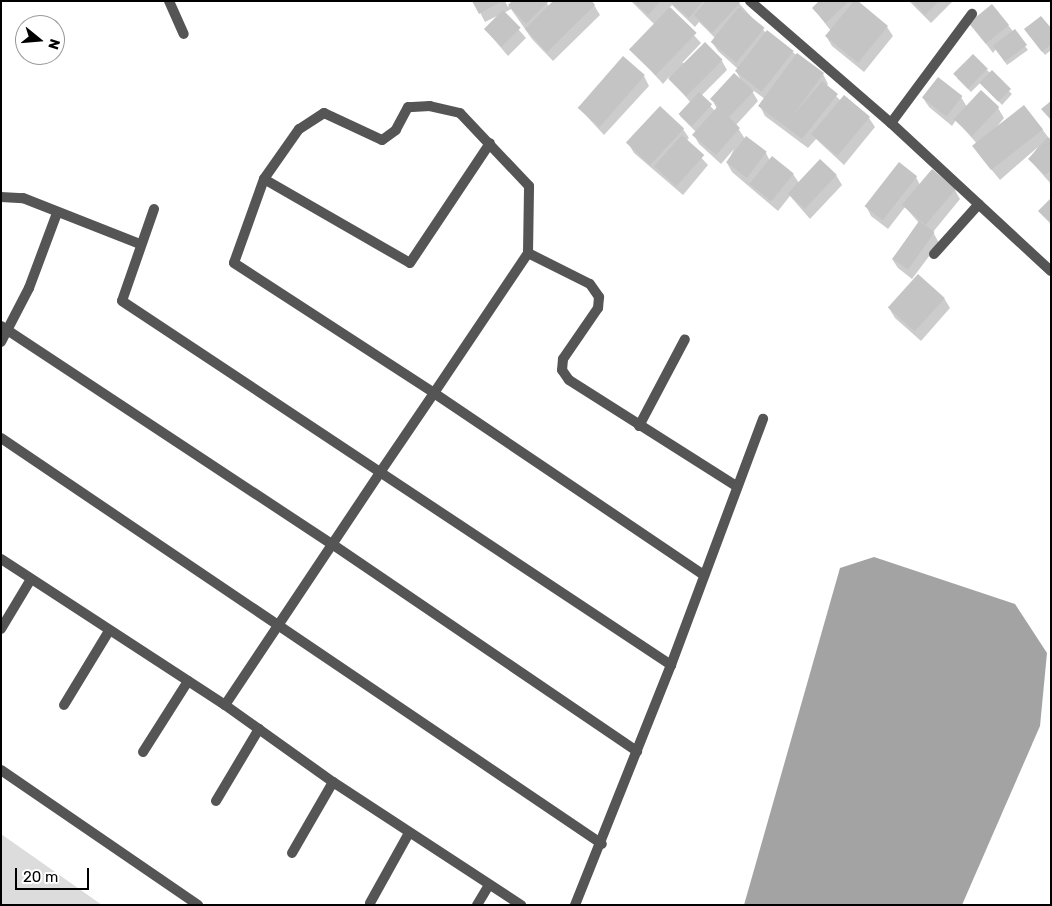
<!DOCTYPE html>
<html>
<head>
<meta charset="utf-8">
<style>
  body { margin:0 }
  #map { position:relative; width:1052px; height:906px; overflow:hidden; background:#fff; font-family:Rubik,sans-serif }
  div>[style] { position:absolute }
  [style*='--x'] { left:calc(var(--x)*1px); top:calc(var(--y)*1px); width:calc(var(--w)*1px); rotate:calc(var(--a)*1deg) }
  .green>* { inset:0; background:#dcdcdc }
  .water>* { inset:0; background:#a3a3a3 }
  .shadow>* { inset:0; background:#0003 }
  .building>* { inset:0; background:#c4c4c4; transform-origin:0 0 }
  .lane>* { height:10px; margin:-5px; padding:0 5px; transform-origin:5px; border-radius:5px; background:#555 }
  .street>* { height:10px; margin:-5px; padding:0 5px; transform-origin:5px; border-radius:5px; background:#555 }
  span { translate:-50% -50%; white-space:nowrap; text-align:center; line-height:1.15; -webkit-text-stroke:4px #fff; paint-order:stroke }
  .frame { position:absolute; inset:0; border:2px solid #000; pointer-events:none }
  .north { position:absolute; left:15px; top:15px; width:50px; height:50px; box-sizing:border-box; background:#fff; border:1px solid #999; border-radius:50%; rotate:107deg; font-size:14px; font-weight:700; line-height:20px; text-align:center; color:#000 }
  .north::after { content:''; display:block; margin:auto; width:18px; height:22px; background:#000; clip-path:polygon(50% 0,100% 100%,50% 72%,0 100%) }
  .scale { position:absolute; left:15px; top:868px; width:74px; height:22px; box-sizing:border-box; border:2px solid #000; border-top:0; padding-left:6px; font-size:15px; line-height:18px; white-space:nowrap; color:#000; -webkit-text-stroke:4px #fff; paint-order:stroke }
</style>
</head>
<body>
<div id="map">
  <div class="green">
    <div style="clip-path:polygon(1px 834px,41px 862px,102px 905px,1px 905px)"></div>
  </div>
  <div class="water">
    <div style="clip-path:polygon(874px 557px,1015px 604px,1047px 653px,1040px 726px,962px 905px,744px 905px,840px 568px)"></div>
  </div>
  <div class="shadow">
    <div style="clip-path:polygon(474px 1px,505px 1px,508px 7px,514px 1px,546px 1px,549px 7px,594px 5px,600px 15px,553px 61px,532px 39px,511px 9px,504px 13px,526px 38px,508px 56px,485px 29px,497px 16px,485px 22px)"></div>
    <div style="clip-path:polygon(evenodd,631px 1px,737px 1px,766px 33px,823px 74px,828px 84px,826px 86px,841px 101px,869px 118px,875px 127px,844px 165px,816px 139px,808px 148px,765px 116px,760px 106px,765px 99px,750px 88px,758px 101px,736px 125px,745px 139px,766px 153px,770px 161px,793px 174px,799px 183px,836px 175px,842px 185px,810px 219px,790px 196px,778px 211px,732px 172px,727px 163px,734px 149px,721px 164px,699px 144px,694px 135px,696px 132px,680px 116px,691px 103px,669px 77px,663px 84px,632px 50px,655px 25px,631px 1px,672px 5px,695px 27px,699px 22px,715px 38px,712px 42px,718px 51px,738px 69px,736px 71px,741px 80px,712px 99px,717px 109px,715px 111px,701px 96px,727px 70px,722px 61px,682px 63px,701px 43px,669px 8px,672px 5px)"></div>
    <div style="clip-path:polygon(821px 1px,853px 1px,887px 27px,893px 36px,864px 72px,832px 46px,826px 36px,831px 31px,813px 8px)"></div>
    <div style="clip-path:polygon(909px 1px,953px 1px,931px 23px)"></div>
    <div style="clip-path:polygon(971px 24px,1008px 25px,1028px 50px,1007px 65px,996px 49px,993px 53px)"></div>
    <div style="clip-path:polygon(1025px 30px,1051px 30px,1051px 50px,1045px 55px)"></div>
    <div style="clip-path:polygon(987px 70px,1012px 94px,1002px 105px,981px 82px,971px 92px,957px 78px)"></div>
    <div style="clip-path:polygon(644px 76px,649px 86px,604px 135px,578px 107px)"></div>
    <div style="clip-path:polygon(939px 79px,961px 97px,967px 107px,981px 92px,998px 108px,1004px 118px,989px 136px,1042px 129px,1051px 141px,1051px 184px,1029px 159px,1038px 147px,1000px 180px,981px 157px,976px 148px,979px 146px,956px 120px,952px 126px,929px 107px,923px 98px)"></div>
    <div style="clip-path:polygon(683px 129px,689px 138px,686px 141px,708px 165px,683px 195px,634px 153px,628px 143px)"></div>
    <div style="clip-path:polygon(916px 177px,920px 185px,955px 190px,960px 199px,933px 232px,939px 243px,912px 279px,898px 268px,892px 259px,919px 223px,905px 207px,888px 229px,871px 216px,866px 206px)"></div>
    <div style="clip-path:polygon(944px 298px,950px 308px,921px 341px,895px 318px,889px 308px)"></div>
  </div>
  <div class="building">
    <div style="clip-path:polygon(472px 1px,502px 1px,479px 14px)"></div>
    <div style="clip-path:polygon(512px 1px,547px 1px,548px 2px,526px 24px,508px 5px)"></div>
    <div style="clip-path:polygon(553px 1px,592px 1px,595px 5px,547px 52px,525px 29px)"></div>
    <div style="clip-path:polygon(633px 1px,661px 1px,648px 15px)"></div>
    <div style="clip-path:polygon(669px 1px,703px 1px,689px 18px)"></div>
    <div style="clip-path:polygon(706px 1px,738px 1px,740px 3px,712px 33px,694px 15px)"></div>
    <div style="clip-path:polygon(819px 1px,849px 1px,826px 23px,812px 8px)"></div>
    <div style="clip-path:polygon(854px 1px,858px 1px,888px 26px,858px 63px,825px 36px)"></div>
    <div style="clip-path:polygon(912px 1px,939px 1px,925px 15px)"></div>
    <div style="left:992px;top:4px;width:27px;height:30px;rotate:51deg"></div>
    <div style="left:670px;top:7px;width:37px;height:59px;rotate:44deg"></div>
    <div style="left:739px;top:7px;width:33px;height:45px;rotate:39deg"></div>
    <div style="left:503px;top:10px;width:25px;height:27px;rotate:45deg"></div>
    <div style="clip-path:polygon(1041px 16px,1051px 28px,1051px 44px,1042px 52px,1024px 29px)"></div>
    <div style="left:1015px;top:29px;width:20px;height:28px;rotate:53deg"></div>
    <div style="left:767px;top:30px;width:34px;height:52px;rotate:38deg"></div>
    <div style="left:705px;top:42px;width:25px;height:52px;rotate:45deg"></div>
    <div style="clip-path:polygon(797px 53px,824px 73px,792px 117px,822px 81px,838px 94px,802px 139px,758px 106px)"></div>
    <div style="left:973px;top:54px;width:21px;height:28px;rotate:45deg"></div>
    <div style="left:623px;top:56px;width:29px;height:69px;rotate:41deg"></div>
    <div style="left:992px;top:70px;width:27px;height:18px;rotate:45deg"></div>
    <div style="clip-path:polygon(734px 73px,754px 91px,729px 117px,740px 128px,716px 155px,692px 135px,718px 106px,710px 99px)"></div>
    <div style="left:938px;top:77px;width:31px;height:26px;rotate:38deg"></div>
    <div style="left:981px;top:90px;width:25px;height:40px;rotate:43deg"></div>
    <div style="left:699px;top:92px;width:18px;height:30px;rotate:43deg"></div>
    <div style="left:844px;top:95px;width:34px;height:51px;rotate:40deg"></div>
    <div style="clip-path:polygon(1051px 101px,1051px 120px,1041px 109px)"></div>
    <div style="left:1024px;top:105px;width:31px;height:66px;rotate:52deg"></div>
    <div style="left:660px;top:106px;width:33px;height:50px;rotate:43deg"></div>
    <div style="left:682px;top:135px;width:30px;height:42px;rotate:42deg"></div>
    <div style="left:746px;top:136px;width:26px;height:33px;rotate:37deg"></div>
    <div style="clip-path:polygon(1048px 137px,1051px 140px,1051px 170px,1045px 175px,1028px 159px)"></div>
    <div style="left:772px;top:156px;width:28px;height:36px;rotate:39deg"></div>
    <div style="left:820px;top:159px;width:23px;height:47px;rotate:43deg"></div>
    <div style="left:899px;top:162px;width:23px;height:56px;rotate:38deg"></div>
    <div style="left:932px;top:169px;width:31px;height:47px;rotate:40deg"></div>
    <div style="clip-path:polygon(1051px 198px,1051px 224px,1038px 211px)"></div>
    <div style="left:919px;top:221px;width:19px;height:46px;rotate:35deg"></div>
    <div style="left:918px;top:274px;width:36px;height:45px;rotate:42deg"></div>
  </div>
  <div class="lane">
    <div style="--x:934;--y:254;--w:67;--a:-48"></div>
  </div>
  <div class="street">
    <div style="--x:169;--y:1;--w:36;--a:66"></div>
    <div style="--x:750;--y:1;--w:186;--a:40.9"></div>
    <div style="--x:891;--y:123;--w:218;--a:42.8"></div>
    <div style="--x:891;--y:123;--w:136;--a:-53.4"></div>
    <div style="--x:264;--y:179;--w:168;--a:29.9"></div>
    <div style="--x:410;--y:263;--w:144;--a:-56.3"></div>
    <div style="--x:1;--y:197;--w:22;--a:3"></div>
    <div style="--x:23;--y:198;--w:126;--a:21.5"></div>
    <div style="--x:154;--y:209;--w:97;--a:109.2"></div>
    <div style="--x:122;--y:301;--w:659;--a:33.55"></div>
    <div style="--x:528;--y:253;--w:69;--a:26.6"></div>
    <div style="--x:590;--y:284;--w:16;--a:55"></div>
    <div style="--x:599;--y:297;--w:11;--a:95"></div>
    <div style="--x:598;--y:308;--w:62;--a:124.5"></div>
    <div style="--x:563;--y:359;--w:11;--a:95"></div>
    <div style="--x:562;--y:370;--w:12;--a:55"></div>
    <div style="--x:569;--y:380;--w:198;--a:32.4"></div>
    <div style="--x:1;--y:326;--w:396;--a:33.4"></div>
    <div style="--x:332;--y:544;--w:369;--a:34.2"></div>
    <div style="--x:1;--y:342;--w:61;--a:-62.6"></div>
    <div style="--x:29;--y:288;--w:80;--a:-69.5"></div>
    <div style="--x:639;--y:426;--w:98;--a:-62.1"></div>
    <div style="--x:1;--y:438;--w:725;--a:34.04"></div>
    <div style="--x:1;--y:559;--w:267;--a:33.1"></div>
    <div style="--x:225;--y:705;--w:133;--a:35.5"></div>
    <div style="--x:333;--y:782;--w:225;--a:33.2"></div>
    <div style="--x:1;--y:629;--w:58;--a:-59"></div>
    <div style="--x:64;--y:705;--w:87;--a:-58.7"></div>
    <div style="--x:225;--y:705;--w:281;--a:-56.3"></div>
    <div style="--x:381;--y:471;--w:94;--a:-55.8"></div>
    <div style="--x:434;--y:393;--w:169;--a:-56.1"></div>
    <div style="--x:528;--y:253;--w:67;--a:-89.1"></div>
    <div style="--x:529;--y:186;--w:100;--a:-133.4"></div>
    <div style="--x:460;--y:113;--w:31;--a:-167"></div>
    <div style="--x:430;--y:106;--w:22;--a:177"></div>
    <div style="--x:408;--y:107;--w:26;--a:118"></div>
    <div style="--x:396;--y:130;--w:17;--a:144"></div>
    <div style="--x:382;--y:140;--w:64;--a:-155"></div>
    <div style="--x:324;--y:113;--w:30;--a:147"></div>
    <div style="--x:299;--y:129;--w:61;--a:125"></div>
    <div style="--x:264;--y:179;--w:89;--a:109.7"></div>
    <div style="--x:234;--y:263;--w:239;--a:33"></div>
    <div style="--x:434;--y:393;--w:326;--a:34"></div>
    <div style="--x:143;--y:752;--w:84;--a:-57.6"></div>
    <div style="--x:1;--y:770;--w:239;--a:34.4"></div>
    <div style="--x:216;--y:801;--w:84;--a:-59.2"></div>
    <div style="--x:292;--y:853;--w:82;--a:-60"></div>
    <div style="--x:370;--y:903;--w:80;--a:-60.9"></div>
    <div style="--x:477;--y:905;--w:23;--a:-59"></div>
    <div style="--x:575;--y:905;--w:258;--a:-68.2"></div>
    <div style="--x:671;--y:665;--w:263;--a:-69.5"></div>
  </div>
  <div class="frame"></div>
  <div class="north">N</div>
  <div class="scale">20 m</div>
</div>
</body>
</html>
